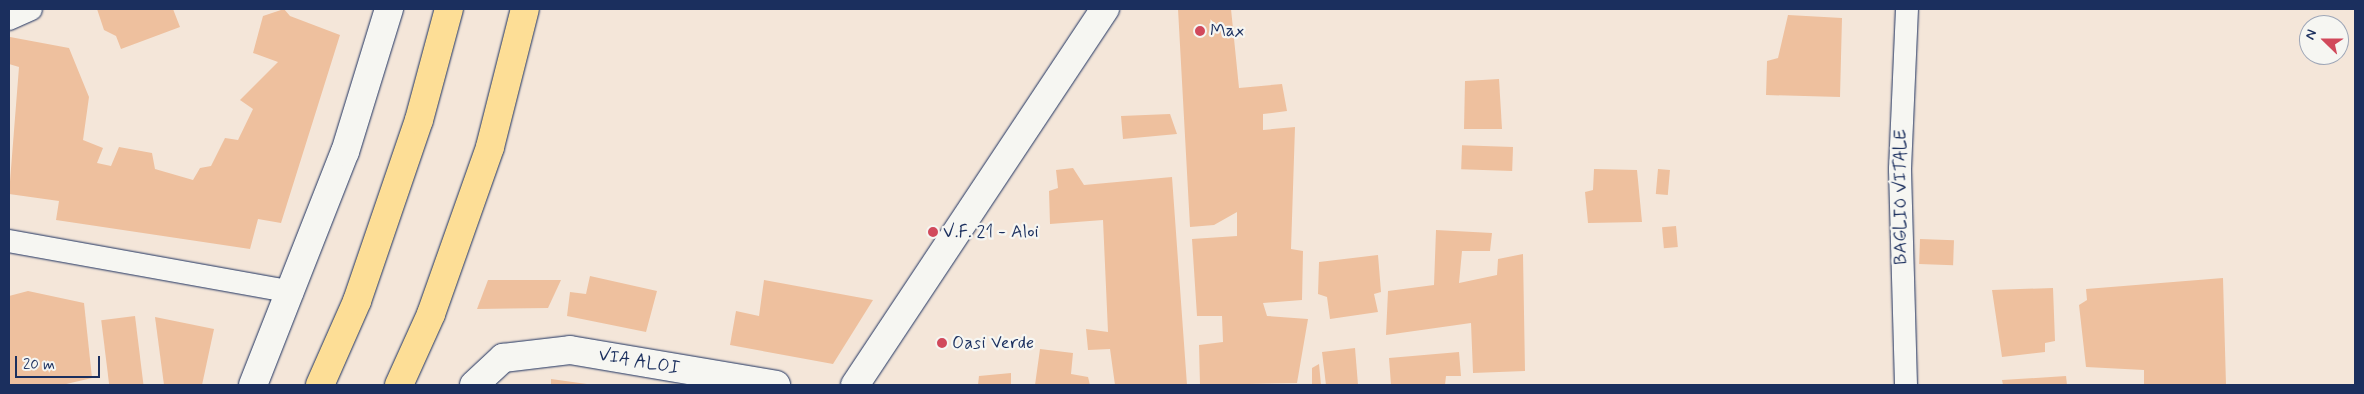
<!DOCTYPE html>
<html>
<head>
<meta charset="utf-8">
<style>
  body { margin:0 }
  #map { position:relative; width:2364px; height:394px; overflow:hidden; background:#f4e6d9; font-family:Mynerve,sans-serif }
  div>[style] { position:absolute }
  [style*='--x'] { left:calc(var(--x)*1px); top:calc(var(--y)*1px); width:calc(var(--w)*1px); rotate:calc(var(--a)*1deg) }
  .building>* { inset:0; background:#eec09e; transform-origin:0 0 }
  .roads { filter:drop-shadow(0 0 1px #1b2f5e) drop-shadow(0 0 1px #1b2f5e) }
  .minor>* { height:22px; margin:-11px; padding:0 11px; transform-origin:11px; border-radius:11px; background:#f6f6f2 }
  .tertiary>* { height:28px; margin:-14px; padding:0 14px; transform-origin:14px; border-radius:14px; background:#f6f6f2 }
  .primary>* { height:28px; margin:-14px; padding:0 14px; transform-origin:14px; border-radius:14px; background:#fdde96 }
  .dots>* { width:14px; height:14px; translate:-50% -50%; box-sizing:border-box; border:2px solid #f6f6f2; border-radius:50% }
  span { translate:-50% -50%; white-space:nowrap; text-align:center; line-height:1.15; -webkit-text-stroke:4.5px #f6f6f2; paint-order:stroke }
  .poi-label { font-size:18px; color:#1b2f5e }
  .left { translate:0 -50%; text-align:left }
  .street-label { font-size:18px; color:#1b2f5e }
  .frame { position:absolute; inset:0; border:10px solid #1b2f5e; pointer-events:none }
  .north { position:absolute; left:2299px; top:15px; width:50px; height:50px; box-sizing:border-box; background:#f6f6f2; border:1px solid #9ea6b7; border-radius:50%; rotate:292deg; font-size:14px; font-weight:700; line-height:20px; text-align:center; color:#1b2f5e }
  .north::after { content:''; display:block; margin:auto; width:18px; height:22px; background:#d1495b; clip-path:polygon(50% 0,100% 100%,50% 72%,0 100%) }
  .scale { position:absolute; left:15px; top:356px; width:85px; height:22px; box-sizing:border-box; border:2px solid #1b2f5e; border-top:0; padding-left:6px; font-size:15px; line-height:18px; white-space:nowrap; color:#1b2f5e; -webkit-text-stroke:4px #f6f6f2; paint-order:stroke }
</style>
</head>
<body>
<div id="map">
  <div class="building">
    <div style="clip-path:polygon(97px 9px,173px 9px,180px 27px,121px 49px,116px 36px,104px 30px)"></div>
    <div style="clip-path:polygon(284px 9px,290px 16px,340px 35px,281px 223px,258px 219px,250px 249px,56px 220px,59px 201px,9px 194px,19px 67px,9px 64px,10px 37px,69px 48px,89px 97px,83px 140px,103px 148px,97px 163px,111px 166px,119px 147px,152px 153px,155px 169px,193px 180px,200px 168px,211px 166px,225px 138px,238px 140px,253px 109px,240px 100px,278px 62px,253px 53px,263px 16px)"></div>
    <div style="clip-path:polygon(1178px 9px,1231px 9px,1239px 88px,1282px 84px,1287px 111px,1263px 114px,1263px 130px,1295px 127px,1291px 249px,1303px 251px,1302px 300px,1263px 303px,1267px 316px,1308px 319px,1297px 383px,1200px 385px,1199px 345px,1223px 342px,1222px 316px,1197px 316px,1192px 239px,1237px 236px,1237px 212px,1214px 225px,1190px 227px)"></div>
    <div style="clip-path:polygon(1788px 15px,1842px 18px,1840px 97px,1766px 95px,1767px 61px,1778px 58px)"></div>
    <div style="clip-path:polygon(1499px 79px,1502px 129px,1464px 129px,1465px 81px)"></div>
    <div style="clip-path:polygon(1170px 114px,1177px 134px,1123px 139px,1121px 116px)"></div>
    <div style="left:1513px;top:147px;width:24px;height:51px;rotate:92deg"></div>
    <div style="clip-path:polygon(1073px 168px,1084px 185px,1172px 177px,1187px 385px,1115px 385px,1110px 349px,1088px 350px,1086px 329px,1108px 332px,1103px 220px,1050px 224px,1049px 191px,1058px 188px,1056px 170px)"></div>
    <div style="clip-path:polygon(1594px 169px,1637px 170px,1642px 222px,1588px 223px,1585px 192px,1593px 190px)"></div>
    <div style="left:1658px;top:169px;width:12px;height:25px;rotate:5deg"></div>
    <div style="left:1676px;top:226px;width:21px;height:14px;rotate:85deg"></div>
    <div style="clip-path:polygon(1436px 230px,1492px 233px,1490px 251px,1462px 251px,1459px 283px,1497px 275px,1498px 259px,1523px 254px,1525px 371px,1473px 373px,1471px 323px,1386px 335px,1388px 291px,1434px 285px)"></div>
    <div style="left:1920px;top:239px;width:34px;height:25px;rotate:2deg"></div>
    <div style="clip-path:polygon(1378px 255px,1381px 292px,1374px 294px,1378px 312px,1330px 319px,1327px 297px,1318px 294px,1319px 262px)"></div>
    <div style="clip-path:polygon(590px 276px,657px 291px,646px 332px,567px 316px,570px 292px,586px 294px)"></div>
    <div style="clip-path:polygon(2223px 278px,2226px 385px,2144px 385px,2144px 370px,2086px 367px,2079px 305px,2087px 300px,2086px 289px)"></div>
    <div style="clip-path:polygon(488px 280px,561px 280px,548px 308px,477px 309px)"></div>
    <div style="clip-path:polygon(764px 280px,873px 300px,833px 364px,730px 345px,736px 311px,759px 316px)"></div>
    <div style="clip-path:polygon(2053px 288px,2055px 341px,2045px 343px,2045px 352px,2002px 357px,1992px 290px)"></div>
    <div style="clip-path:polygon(28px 291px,84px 303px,92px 378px,62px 385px,9px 385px,9px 296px)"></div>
    <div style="left:135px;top:316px;width:69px;height:34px;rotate:83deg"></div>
    <div style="clip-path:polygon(155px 317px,214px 329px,202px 385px,164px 385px)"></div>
    <div style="clip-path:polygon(1355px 348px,1358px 385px,1326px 385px,1322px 352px)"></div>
    <div style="clip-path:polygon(1040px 349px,1073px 353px,1071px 374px,1088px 377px,1090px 385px,1035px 385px)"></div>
    <div style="clip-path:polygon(1459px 352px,1461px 376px,1446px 376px,1445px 385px,1391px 385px,1389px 358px)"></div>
    <div style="clip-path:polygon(1319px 364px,1321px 385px,1312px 385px,1312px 368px)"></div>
    <div style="clip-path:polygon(1011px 373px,1011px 385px,978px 385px,979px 376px)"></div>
    <div style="clip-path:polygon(2066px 376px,2067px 385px,2003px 385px,2002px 380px)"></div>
    <div style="clip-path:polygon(551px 379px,587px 384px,587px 385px,551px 385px)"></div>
  </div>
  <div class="roads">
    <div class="minor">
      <div style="--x:9;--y:19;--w:24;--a:-24"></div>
      <div style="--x:9;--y:241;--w:288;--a:10.2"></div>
      <div style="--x:1906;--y:385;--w:216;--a:-91.6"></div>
      <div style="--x:1900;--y:169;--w:160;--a:-87.5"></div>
    </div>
    <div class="tertiary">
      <div style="--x:253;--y:385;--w:251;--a:-68.5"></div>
      <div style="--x:345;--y:152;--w:150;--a:-72.9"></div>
      <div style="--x:474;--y:385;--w:40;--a:-43"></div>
      <div style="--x:503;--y:358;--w:67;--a:-6.8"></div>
      <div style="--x:570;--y:350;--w:209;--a:9.6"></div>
      <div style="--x:855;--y:385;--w:452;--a:-56.4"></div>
    </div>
    <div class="primary">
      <div style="--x:320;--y:385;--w:92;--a:-66.2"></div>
      <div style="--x:357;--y:301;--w:191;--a:-71.1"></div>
      <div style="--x:419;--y:120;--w:115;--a:-74.9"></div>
      <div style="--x:399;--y:385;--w:78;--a:-65.7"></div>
      <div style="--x:431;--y:314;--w:177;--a:-70.5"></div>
      <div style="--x:490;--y:147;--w:142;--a:-75.8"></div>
    </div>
  </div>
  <div class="dots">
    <div style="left:1200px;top:31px;background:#d1495b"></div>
    <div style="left:933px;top:232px;background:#d1495b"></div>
    <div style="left:942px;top:343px;background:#d1495b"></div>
  </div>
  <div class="poi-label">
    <span class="left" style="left:1210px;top:31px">Max</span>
    <span class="left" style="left:943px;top:232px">V.F. 21 - Aloi</span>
    <span class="left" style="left:952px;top:343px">Oasi Verde</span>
  </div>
  <div class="street-label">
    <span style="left:1901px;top:197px;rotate:-90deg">BAGLIO VITALE</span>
    <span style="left:639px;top:362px;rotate:10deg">VIA ALOI</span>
  </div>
  <div class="frame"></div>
  <div class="north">N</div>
  <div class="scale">20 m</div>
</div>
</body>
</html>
